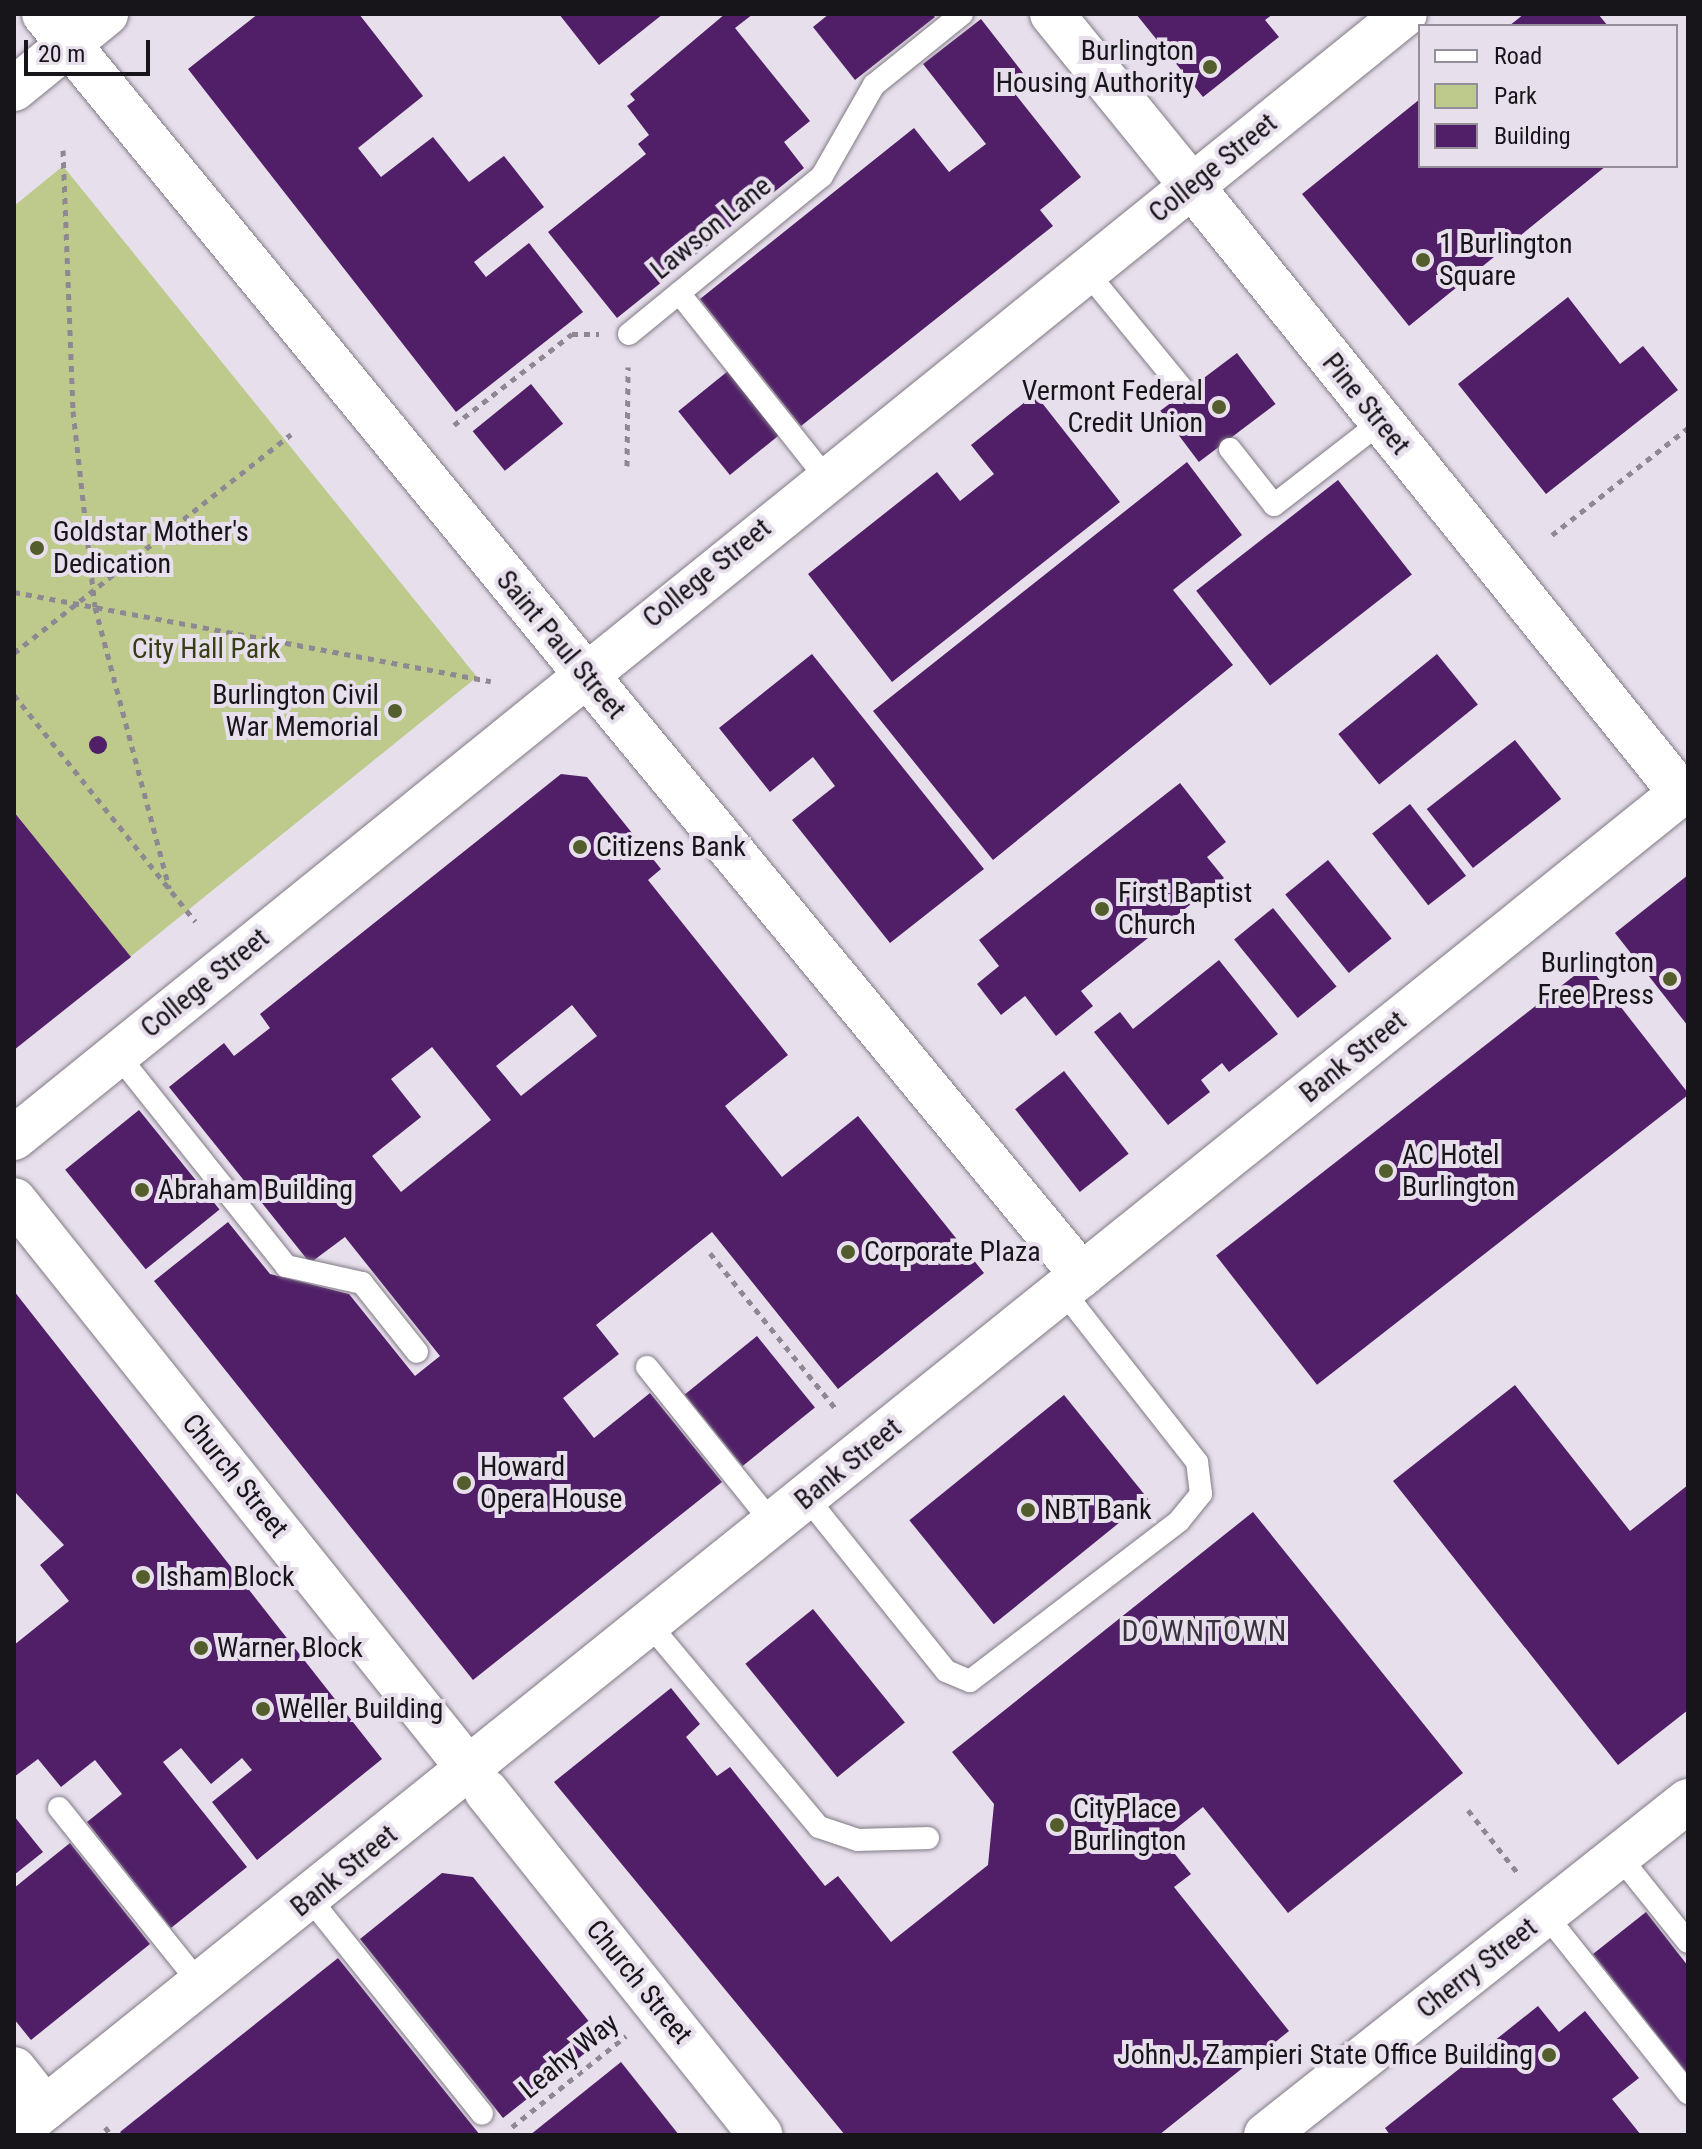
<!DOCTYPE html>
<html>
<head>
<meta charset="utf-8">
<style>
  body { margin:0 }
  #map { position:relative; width:1702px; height:2149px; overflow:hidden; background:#e7dfec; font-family:"Roboto Condensed",sans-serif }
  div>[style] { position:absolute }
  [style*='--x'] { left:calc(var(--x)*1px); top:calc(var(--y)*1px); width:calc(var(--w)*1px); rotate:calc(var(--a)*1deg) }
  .green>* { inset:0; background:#bdca8c }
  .building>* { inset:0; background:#501f67; transform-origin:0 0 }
  .round { border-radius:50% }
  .path>* { height:5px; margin-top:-2.5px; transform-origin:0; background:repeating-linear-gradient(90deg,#8e8892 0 6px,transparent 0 12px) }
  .roads { filter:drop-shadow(0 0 2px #817a85) drop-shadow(0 0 2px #817a85) }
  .lane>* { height:22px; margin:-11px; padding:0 11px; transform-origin:11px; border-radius:11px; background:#fff }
  .street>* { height:44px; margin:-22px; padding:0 22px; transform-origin:22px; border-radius:22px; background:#fff }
  .secondary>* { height:44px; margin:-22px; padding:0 22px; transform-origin:22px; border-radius:22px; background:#fff }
  .primary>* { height:44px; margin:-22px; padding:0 22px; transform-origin:22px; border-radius:22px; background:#fff }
  .dots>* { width:22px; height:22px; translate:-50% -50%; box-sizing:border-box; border:4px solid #e7dfec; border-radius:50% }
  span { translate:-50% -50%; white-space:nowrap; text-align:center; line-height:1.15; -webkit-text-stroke:8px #e7dfec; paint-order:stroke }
  .poi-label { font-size:28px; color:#171519 }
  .right { translate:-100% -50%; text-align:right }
  .left { translate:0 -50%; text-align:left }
  .street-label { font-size:28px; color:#171519 }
  .park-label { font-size:28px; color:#383f17 }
  .neighbourhood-label { font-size:30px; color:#38323c; letter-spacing:2px }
  .frame { position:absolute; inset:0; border:16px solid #171519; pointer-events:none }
  .legend { position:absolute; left:1418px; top:24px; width:260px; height:144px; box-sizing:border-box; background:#e7dfec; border:2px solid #948e98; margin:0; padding:10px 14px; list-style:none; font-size:24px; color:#171519 }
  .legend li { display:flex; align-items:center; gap:16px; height:40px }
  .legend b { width:40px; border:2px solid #948e98 }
  .scale { position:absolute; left:24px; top:40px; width:126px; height:36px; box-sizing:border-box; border:4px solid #171519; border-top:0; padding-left:10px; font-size:24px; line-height:28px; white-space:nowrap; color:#171519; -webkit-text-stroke:6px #e7dfec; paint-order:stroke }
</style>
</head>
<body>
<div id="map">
  <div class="green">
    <div style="clip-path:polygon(63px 166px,477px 677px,130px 957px,14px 812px,14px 206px)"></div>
  </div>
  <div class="building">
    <div style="clip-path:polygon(258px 14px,359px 14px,423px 96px,358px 148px,381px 177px,433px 137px,469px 182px,504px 156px,544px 207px,474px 262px,486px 277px,529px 243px,583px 312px,456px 412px,188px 69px)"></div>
    <div style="clip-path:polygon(559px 14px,663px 14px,599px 65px)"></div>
    <div style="clip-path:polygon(725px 14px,753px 14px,735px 28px,810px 121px,784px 142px,804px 168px,617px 318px,548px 232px,646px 154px,638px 144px,649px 135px,627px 106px,635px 100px,630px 94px)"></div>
    <div style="clip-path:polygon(829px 14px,932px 14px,935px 17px,855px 80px,813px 27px)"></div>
    <div style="clip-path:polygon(1136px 14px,1273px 14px,1265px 20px,1279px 37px,1203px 97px)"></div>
    <div style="clip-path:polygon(1524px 14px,1598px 14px,1608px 26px,1509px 26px)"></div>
    <div style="clip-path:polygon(981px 19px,1023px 73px,1008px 85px,1081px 177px,1040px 210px,1053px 226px,801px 426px,700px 299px,914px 128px,949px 172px,986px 144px,923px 64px)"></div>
    <div style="clip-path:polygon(1420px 99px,1420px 166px,1606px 166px,1409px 326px,1302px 194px)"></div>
    <div style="clip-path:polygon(1568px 297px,1620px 364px,1643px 346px,1678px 390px,1546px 494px,1458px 384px)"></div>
    <div style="left:1237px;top:353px;width:64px;height:96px;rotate:53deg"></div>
    <div style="left:728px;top:371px;width:82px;height:64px;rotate:51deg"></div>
    <div style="left:531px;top:384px;width:51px;height:75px;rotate:51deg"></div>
    <div style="clip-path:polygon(1035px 394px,1120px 502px,892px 682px,808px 574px,937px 472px,960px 501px,994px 474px,971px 445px)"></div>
    <div style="clip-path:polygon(1187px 462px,1242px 535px,1173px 590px,1233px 665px,993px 860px,873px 711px)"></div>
    <div style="left:1338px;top:480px;width:120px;height:180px;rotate:52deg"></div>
    <div style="clip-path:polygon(812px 654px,984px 869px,890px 943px,792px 820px,835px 786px,813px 757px,770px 792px,719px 728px)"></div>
    <div style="left:1437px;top:654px;width:65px;height:127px;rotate:51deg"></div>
    <div class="round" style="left:89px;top:736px;width:18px;height:18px"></div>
    <div style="left:1515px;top:740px;width:75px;height:112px;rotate:52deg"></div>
    <div style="clip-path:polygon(evenodd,561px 774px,587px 777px,661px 869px,648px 880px,788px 1055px,725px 1106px,782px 1177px,858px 1116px,984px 1273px,838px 1389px,712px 1232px,596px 1325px,619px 1354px,563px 1398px,594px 1438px,650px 1393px,722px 1482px,473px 1680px,154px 1281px,228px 1222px,270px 1274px,349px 1294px,415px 1376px,440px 1356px,345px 1237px,310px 1263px,169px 1087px,224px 1043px,234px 1056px,270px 1028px,260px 1014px,561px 774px,572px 1005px,597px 1036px,521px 1096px,496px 1066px,572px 1005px,561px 774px,432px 1047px,491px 1120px,401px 1192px,372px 1156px,421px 1117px,391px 1079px,432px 1047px)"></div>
    <div style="clip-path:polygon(1180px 783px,1226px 842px,1207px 857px,1224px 878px,1081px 991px,1093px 1006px,1056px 1036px,1025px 996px,1001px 1015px,977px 984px,999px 966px,979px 940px)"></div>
    <div style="left:1410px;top:804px;width:91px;height:48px;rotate:52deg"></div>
    <div style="clip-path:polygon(14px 812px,131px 957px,14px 1050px)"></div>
    <div style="left:1328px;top:860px;width:101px;height:55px;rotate:51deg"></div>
    <div style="clip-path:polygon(1688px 875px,1688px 1026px,1615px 933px)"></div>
    <div style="left:1273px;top:908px;width:101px;height:50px;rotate:51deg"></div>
    <div style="clip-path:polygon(1219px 960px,1278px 1034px,1229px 1072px,1222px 1063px,1201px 1080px,1210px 1092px,1168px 1125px,1094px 1032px,1120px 1012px,1133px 1029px)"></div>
    <div style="left:1588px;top:965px;width:164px;height:472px;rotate:52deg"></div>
    <div style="left:1064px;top:1071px;width:105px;height:62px;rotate:52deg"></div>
    <div style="left:139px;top:1110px;width:128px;height:95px;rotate:51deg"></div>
    <div style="clip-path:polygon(14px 1291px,382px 1759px,257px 1860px,212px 1802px,252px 1770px,242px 1758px,211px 1784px,181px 1748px,163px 1762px,247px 1867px,171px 1928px,87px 1822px,122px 1794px,95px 1760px,61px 1787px,38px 1759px,14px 1777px,14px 1645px,69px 1601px,40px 1565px,64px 1545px,14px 1491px)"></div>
    <div style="left:757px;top:1336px;width:92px;height:93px;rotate:51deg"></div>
    <div style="clip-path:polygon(1515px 1385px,1630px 1531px,1688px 1485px,1688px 1710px,1618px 1765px,1393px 1481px)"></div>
    <div style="left:1064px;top:1395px;width:134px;height:199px;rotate:51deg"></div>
    <div style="clip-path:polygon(1253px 1512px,1463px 1773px,1288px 1913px,1203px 1807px,1163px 1839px,1191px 1874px,1174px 1887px,1289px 2031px,1159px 2135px,845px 2135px,554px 1782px,671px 1688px,700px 1724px,686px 1737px,717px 1776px,730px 1767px,825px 1886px,838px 1876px,891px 1942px,988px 1865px,994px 1804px,952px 1752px)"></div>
    <div style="left:813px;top:1609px;width:146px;height:87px;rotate:51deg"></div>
    <div style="clip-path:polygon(14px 1816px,43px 1852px,14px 1875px)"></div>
    <div style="clip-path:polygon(70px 1843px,150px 1944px,31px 2040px,14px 2019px,14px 1888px)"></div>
    <div style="clip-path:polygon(442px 1873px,473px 1877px,603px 2039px,503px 2118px,360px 1939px)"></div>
    <div style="clip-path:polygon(1646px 1912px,1688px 1966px,1688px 2074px,1593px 1954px)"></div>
    <div style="clip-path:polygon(338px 1958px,480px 2135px,123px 2135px,120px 2132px)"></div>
    <div style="clip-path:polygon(1538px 2006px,1559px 2032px,1585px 2011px,1639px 2078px,1612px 2099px,1641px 2135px,1390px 2135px,1385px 2128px)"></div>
    <div style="clip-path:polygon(621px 2062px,679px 2135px,530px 2135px)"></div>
  </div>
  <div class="path">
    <div style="--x:63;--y:150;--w:261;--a:87.8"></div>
    <div style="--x:73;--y:411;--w:197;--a:83.6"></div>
    <div style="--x:95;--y:607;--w:291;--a:75.2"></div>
    <div style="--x:454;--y:425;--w:149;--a:-37.6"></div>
    <div style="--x:572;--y:334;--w:27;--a:0"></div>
    <div style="--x:627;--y:466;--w:99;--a:-89.4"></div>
    <div style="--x:1552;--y:535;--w:173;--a:-38.2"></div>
    <div style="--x:14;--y:592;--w:485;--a:10.6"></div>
    <div style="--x:14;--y:653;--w:353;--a:-38.3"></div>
    <div style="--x:14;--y:695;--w:290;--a:51.3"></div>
    <div style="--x:710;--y:1253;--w:201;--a:51.1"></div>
    <div style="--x:1468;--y:1810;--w:79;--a:51.7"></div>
    <div style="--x:105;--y:2127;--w:10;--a:53"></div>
    <div style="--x:512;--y:2127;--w:146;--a:-38.6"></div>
  </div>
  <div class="roads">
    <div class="lane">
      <div style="--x:1085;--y:270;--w:151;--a:50.6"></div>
      <div style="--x:679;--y:293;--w:236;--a:51.5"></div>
      <div style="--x:629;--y:334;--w:249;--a:-39.3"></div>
      <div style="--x:822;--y:176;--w:105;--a:-60.3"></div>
      <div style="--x:874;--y:85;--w:113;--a:-38.9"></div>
      <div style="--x:1230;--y:449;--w:71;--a:51.8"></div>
      <div style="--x:1274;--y:505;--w:135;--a:-37.8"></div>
      <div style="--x:117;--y:1054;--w:271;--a:51.4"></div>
      <div style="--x:286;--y:1266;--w:78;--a:12.6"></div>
      <div style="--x:362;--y:1283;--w:88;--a:51.4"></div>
      <div style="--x:647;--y:1367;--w:203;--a:51.2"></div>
      <div style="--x:807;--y:1498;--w:222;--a:51.2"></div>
      <div style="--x:946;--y:1671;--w:26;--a:23"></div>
      <div style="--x:970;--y:1681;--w:263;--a:-37.4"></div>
      <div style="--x:1179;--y:1521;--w:35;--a:-51"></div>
      <div style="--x:1201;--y:1494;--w:32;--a:-97"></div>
      <div style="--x:1197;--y:1462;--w:219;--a:-128.1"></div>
      <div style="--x:650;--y:1625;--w:263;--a:50.1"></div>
      <div style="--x:819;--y:1827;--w:41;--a:18.4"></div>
      <div style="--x:858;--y:1840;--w:70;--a:-1.6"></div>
      <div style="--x:59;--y:1808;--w:227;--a:51.3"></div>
      <div style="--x:1619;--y:1856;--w:110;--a:51.3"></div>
      <div style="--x:310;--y:1899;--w:275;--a:51.3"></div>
      <div style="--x:1545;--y:1914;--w:229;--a:51.4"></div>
    </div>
    <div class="street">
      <div style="--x:584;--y:672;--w:782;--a:50.45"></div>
      <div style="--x:14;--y:1200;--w:708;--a:51.37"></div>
      <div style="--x:486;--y:1791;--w:440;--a:51.4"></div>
      <div style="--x:14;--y:2069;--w:50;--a:51.5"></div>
      <div style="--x:14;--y:2133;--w:2139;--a:-38.79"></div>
      <div style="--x:1681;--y:793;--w:781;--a:-128.87"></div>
    </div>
    <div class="secondary">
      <div style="--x:44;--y:14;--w:851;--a:50.63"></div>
      <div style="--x:1052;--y:14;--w:220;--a:50.9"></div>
      <div style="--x:14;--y:1138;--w:1788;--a:-38.94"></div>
      <div style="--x:1266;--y:2135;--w:538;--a:-38.36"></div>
    </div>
    <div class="primary">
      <div style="--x:14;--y:89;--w:119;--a:-39.2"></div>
    </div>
  </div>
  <div class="dots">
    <div style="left:1210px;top:67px;background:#545d2c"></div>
    <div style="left:1423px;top:260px;background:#545d2c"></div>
    <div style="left:1219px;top:407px;background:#545d2c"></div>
    <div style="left:37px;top:548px;background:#545d2c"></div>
    <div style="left:395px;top:711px;background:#545d2c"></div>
    <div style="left:580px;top:847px;background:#545d2c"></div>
    <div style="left:1102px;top:909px;background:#545d2c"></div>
    <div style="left:1670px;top:979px;background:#545d2c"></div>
    <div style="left:1386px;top:1171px;background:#545d2c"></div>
    <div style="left:142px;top:1190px;background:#545d2c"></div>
    <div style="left:848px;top:1252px;background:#545d2c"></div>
    <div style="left:464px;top:1483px;background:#545d2c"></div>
    <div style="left:1028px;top:1510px;background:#545d2c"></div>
    <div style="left:143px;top:1577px;background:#545d2c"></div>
    <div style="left:201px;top:1648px;background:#545d2c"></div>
    <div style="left:263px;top:1709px;background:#545d2c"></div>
    <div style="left:1057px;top:1825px;background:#545d2c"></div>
    <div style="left:1549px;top:2055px;background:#545d2c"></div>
  </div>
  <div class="poi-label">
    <span class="right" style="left:1194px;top:67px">Burlington<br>Housing Authority</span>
    <span class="left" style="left:1439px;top:260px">1 Burlington<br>Square</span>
    <span class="right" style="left:1203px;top:407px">Vermont Federal<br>Credit Union</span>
    <span class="left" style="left:53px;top:548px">Goldstar Mother's<br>Dedication</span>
    <span class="right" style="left:379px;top:711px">Burlington Civil<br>War Memorial</span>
    <span class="left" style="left:596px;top:847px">Citizens Bank</span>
    <span class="left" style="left:1118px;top:909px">First Baptist<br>Church</span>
    <span class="right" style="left:1654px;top:979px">Burlington<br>Free Press</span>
    <span class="left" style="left:1402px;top:1171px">AC Hotel<br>Burlington</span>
    <span class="left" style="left:158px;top:1190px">Abraham Building</span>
    <span class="left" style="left:864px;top:1252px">Corporate Plaza</span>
    <span class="left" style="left:480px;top:1483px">Howard<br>Opera House</span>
    <span class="left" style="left:1044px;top:1510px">NBT Bank</span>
    <span class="left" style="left:159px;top:1577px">Isham Block</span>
    <span class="left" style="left:217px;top:1648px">Warner Block</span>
    <span class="left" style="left:279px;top:1709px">Weller Building</span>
    <span class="left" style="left:1073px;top:1825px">CityPlace<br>Burlington</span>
    <span class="right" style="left:1533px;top:2055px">John J. Zampieri State Office Building</span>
  </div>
  <div class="street-label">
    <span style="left:1213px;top:168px;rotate:-39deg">College Street</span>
    <span style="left:711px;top:228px;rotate:-39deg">Lawson Lane</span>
    <span style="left:1366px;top:404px;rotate:51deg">Pine Street</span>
    <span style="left:707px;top:573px;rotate:-39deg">College Street</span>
    <span style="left:561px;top:645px;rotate:50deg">Saint Paul Street</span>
    <span style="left:205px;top:983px;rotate:-39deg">College Street</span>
    <span style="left:1353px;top:1057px;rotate:-39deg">Bank Street</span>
    <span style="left:848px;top:1464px;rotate:-39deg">Bank Street</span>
    <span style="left:235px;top:1476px;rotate:51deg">Church Street</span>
    <span style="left:344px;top:1871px;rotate:-39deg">Bank Street</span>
    <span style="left:1477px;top:1968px;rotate:-38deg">Cherry Street</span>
    <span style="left:639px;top:1982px;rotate:51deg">Church Street</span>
    <span style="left:569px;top:2056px;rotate:-39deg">Leahy Way</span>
  </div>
  <div class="park-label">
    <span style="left:206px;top:649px">City Hall Park</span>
  </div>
  <div class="neighbourhood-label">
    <span style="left:1205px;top:1631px">DOWNTOWN</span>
  </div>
  <div class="frame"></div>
  <ul class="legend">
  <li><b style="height:10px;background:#fff"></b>Road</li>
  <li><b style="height:22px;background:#bdca8c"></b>Park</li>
  <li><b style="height:22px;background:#501f67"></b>Building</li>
  </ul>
  <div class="scale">20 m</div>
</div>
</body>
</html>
